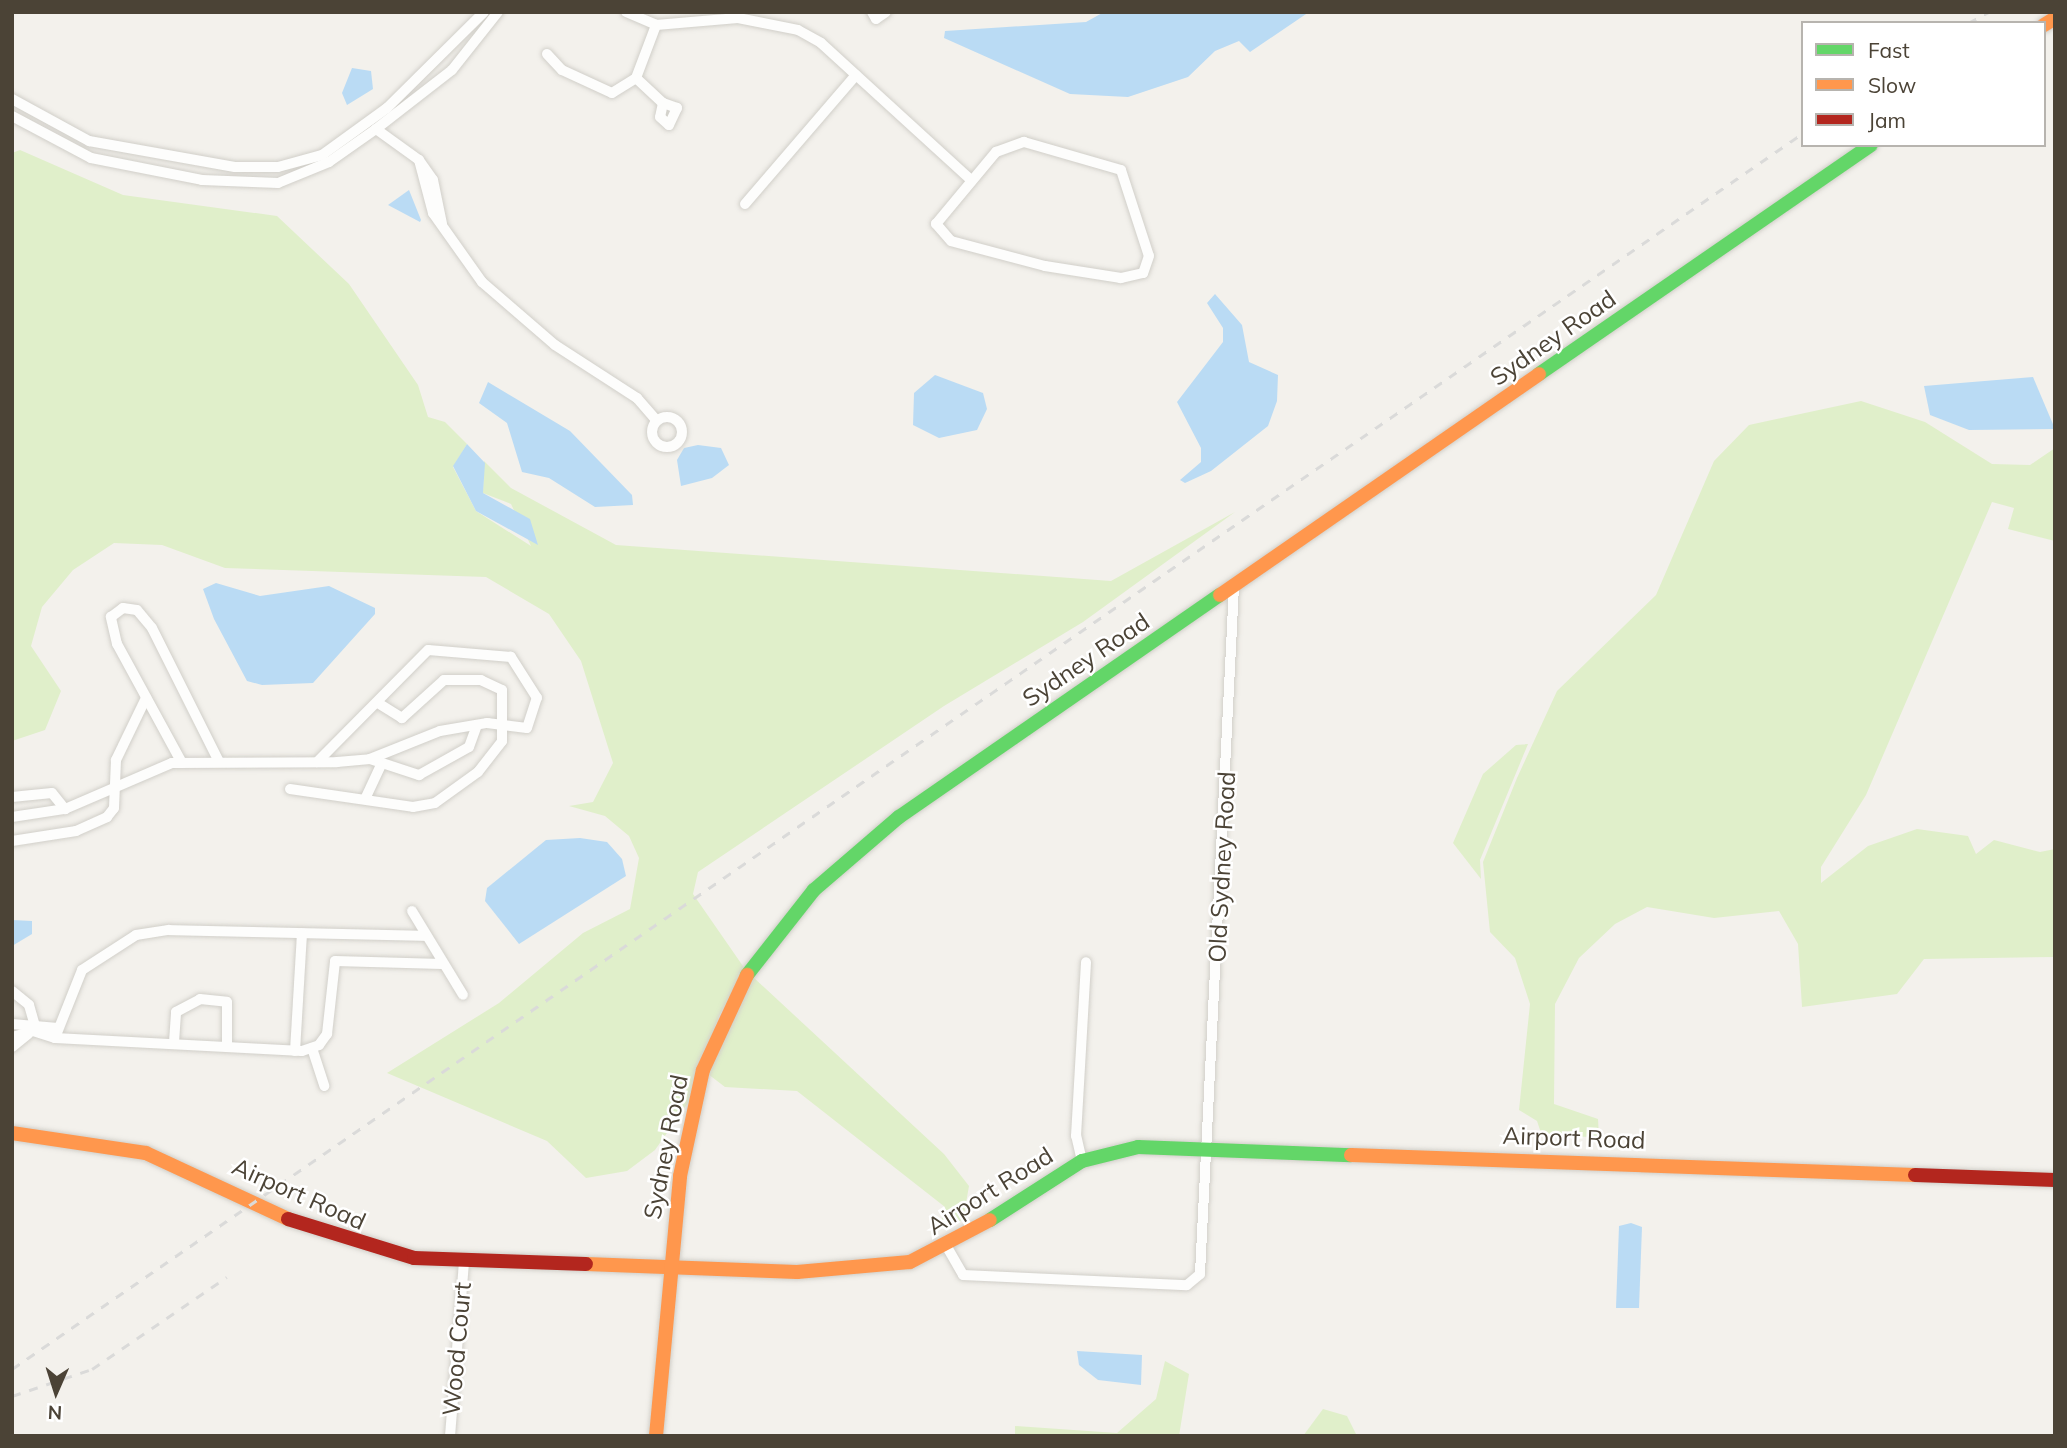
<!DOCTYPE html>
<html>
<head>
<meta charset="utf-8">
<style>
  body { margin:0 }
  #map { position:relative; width:2067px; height:1448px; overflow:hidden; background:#f3f1ec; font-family:Mulish,sans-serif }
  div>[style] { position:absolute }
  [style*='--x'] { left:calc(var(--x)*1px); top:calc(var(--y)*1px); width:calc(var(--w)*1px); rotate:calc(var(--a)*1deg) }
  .green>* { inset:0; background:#e0efca }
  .water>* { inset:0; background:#badbf4 }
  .roads { filter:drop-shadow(0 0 2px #d1cfc9) drop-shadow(0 0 2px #d1cfc9) }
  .street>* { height:10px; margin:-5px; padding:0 5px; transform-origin:5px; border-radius:5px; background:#fdfdfc }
  .street>.ring { margin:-5px; padding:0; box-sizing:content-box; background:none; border:10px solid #fdfdfc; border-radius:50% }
  .fast>* { height:14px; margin:-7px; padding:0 7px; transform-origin:7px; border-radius:7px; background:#63d668 }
  .slow>* { height:14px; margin:-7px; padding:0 7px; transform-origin:7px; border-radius:7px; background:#ff974d }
  .jam>* { height:14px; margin:-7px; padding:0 7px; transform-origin:7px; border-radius:7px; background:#b3261e }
  .rail>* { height:2.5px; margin-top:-1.25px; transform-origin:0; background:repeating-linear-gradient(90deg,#dadad9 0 9px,transparent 0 18px) }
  span { translate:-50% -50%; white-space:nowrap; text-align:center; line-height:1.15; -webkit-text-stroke:5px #fff; paint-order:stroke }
  .street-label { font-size:24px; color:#4b4336 }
  .frame { position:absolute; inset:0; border:14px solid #4b4336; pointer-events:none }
  .legend { position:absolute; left:1801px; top:21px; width:245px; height:126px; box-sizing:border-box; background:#fff; border:2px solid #b7b4af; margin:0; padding:9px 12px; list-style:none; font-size:21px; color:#4b4336 }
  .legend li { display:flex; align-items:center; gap:14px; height:35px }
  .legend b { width:35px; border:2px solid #b7b4af }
  .north { position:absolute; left:21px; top:1357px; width:70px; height:70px; -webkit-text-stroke:5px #fff; paint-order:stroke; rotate:183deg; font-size:19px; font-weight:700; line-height:28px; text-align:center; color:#4b4336 }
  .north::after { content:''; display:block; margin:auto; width:24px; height:32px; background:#4b4336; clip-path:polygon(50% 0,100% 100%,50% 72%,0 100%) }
</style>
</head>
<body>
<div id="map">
  <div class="green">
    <div style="clip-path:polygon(20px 150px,123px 195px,277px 216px,349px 284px,418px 385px,428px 417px,445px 422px,467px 444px,453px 467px,476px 511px,531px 546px,511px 504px,483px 493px,484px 461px,511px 488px,616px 545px,1111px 581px,1235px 512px,1083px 622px,944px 706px,698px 872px,693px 894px,745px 969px,719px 1016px,690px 1100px,655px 1150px,627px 1171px,586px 1178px,547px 1141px,387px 1073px,499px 1003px,583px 933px,630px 909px,639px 858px,629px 836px,605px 816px,569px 806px,593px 802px,613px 763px,581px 661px,549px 614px,486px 577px,225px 568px,162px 545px,114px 543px,73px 570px,42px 607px,31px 646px,61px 691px,45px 730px,12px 741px,12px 153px)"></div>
    <div style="clip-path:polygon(1861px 401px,1925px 422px,1992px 464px,2030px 465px,2055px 448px,2055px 541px,2008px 529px,2014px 508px,1992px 502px,1866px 795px,1821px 867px,1821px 883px,1868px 846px,1917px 829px,1968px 836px,1976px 854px,1994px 840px,2040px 852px,2055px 849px,2055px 957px,1924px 959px,1897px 994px,1802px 1007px,1798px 944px,1779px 911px,1714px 918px,1647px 907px,1615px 924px,1579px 958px,1555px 1004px,1554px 1104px,1598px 1119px,1599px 1137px,1542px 1136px,1537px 1121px,1519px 1110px,1530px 1004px,1515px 958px,1490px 932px,1483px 862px,1517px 778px,1557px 691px,1656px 595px,1714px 461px,1749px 425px)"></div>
    <div style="clip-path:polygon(1528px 744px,1480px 860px,1481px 879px,1453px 843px,1483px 774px,1516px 745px)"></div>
    <div style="clip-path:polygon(752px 976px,944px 1154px,969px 1186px,963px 1220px,940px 1227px,945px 1207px,797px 1091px,725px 1087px,708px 1074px)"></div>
    <div style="clip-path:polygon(1165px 1361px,1189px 1374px,1179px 1436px,1015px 1436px,1015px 1426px,1117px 1433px,1156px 1399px)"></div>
    <div style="clip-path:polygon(1323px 1409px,1347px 1416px,1357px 1436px,1303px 1436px)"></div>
  </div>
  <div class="water">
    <div style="clip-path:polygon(1104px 12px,1309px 12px,1250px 52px,1239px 41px,1215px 51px,1188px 77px,1128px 97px,1070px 94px,944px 38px,945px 31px,1086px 22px)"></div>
    <div style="clip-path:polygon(352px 68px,371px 71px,373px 89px,347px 105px,342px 93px)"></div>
    <div style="clip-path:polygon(409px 190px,421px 220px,420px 222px,388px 205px)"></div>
    <div style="clip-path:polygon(1215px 294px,1242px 325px,1249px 362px,1278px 375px,1277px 401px,1268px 426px,1211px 471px,1185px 483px,1180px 480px,1201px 462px,1201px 448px,1177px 402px,1223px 342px,1223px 328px,1207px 303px)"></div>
    <div style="clip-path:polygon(935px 375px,983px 393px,987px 409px,977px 430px,939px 438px,913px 425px,914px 393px)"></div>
    <div style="clip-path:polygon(2033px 377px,2055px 429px,1969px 430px,1930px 415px,1924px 386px)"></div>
    <div style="clip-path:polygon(488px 382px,570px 431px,632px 495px,633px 505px,595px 507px,549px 478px,522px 472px,507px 423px,479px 403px)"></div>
    <div style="clip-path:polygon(467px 444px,485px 463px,483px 493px,530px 519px,538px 545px,476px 511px,453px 466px)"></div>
    <div style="clip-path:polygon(698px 445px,721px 448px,729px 465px,712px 478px,681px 486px,677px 460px,684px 448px)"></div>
    <div style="clip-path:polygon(216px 583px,260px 596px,329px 586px,375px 608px,375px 614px,313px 683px,262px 685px,247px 681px,214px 619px,203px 589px)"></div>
    <div style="clip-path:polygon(580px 838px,607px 842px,622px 859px,626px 876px,519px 944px,485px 901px,487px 888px,546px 840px)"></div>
    <div style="clip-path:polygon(12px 920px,32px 921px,32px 934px,12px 946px)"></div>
    <div style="clip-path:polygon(1631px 1223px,1642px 1227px,1639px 1308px,1616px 1308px,1619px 1226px)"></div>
    <div style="clip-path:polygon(1077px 1351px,1142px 1355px,1141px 1385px,1098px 1380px,1079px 1365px)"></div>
  </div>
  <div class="roads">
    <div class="street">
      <div style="--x:626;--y:12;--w:33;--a:23"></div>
      <div style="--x:656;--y:25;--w:82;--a:-4.9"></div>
      <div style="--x:738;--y:18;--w:61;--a:11.3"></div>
      <div style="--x:798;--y:30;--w:26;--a:29"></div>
      <div style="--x:821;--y:43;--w:203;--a:42.4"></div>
      <div style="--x:872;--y:12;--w:8;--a:60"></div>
      <div style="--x:876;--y:19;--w:12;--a:-35"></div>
      <div style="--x:547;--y:54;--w:22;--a:47"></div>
      <div style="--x:562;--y:70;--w:55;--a:24.7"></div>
      <div style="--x:612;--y:93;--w:28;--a:-32"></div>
      <div style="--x:636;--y:78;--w:57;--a:-69.3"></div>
      <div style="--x:636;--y:78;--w:37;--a:43"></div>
      <div style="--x:663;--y:103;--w:14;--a:102"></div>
      <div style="--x:660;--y:117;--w:12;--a:42"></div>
      <div style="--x:669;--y:125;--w:19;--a:-65"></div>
      <div style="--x:677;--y:108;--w:15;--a:-160"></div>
      <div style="--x:12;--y:99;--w:88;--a:28.6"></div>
      <div style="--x:89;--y:141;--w:148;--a:10.1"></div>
      <div style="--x:235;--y:167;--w:43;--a:0"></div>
      <div style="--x:278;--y:167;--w:46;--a:-15.3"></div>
      <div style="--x:322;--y:155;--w:80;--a:-35.9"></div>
      <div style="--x:387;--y:108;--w:136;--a:-44.7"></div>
      <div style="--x:12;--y:116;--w:89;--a:28"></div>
      <div style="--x:91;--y:158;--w:113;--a:11.2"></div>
      <div style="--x:202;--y:180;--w:76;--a:2.3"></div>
      <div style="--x:278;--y:183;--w:55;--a:-22.4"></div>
      <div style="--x:329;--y:162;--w:57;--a:-35.1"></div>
      <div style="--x:376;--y:129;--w:96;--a:-37.8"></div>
      <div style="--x:452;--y:70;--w:74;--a:-51.6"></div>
      <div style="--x:376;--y:129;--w:53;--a:35.8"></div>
      <div style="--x:419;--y:160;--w:24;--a:55"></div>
      <div style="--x:433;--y:180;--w:45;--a:78.4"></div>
      <div style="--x:1024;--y:142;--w:101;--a:16.1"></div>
      <div style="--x:1121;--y:170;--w:90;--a:72"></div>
      <div style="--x:1149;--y:256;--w:18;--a:109"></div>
      <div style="--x:1143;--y:273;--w:23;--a:167"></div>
      <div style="--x:1121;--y:278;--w:77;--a:-171"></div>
      <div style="--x:1045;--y:266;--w:97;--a:-165.1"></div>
      <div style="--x:951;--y:241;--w:23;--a:-131"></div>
      <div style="--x:936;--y:224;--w:94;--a:-50.2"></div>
      <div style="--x:996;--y:152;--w:30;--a:-20"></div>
      <div style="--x:419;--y:160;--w:55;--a:75.2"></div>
      <div style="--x:433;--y:213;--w:85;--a:54.6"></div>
      <div style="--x:482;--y:282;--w:96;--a:40.8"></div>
      <div style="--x:555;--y:345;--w:98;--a:32.9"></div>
      <div style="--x:637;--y:398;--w:30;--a:49"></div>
      <div style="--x:745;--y:204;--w:170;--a:-49.3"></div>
      <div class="ring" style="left:652px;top:417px;width:20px;height:20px"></div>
      <div style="--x:370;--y:759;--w:52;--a:18.1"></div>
      <div style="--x:419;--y:775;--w:57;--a:-29.2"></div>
      <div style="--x:469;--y:747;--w:23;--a:-70"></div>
      <div style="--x:182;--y:763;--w:136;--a:-118.6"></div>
      <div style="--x:117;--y:644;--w:28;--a:-103"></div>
      <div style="--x:111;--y:617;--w:15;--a:-37"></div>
      <div style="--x:123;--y:608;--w:14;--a:8"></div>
      <div style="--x:137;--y:610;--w:23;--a:50"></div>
      <div style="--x:152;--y:628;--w:148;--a:63.4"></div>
      <div style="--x:290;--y:789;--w:124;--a:8.3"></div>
      <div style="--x:413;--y:807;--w:22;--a:-10"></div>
      <div style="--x:435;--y:803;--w:53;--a:-35.8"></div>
      <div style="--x:478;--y:772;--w:39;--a:-52"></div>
      <div style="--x:502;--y:741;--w:51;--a:-90"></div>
      <div style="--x:502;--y:690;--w:23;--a:-155"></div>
      <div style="--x:481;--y:680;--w:37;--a:180"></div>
      <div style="--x:444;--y:680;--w:57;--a:137.9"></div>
      <div style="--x:402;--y:718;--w:26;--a:-148"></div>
      <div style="--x:12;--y:797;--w:40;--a:-5.7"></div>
      <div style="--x:52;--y:793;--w:21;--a:51"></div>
      <div style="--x:366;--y:797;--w:35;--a:-65"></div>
      <div style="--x:12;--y:817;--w:54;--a:-8.6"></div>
      <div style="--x:65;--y:809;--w:116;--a:-23.3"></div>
      <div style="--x:172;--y:763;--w:165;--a:-0.3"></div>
      <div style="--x:337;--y:762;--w:33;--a:-5"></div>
      <div style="--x:370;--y:759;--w:75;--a:-21.8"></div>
      <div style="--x:440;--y:731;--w:48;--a:-9.7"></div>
      <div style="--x:487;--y:723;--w:40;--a:7.1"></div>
      <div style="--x:527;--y:728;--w:32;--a:-72"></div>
      <div style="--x:537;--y:698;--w:49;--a:-122.4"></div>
      <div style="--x:511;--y:657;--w:83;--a:-175.2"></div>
      <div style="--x:428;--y:650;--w:158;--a:134.7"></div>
      <div style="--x:12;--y:841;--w:65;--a:-8.9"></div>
      <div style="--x:76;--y:831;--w:34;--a:-24"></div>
      <div style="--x:107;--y:817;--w:11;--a:-52"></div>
      <div style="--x:114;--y:808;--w:48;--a:-87.6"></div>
      <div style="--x:116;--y:760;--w:69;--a:-64.2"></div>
      <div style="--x:412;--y:911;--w:98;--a:58.7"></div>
      <div style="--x:12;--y:991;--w:22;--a:39"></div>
      <div style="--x:29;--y:1005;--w:19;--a:74"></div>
      <div style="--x:12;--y:1024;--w:46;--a:5"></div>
      <div style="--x:12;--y:1037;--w:22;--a:-16"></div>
      <div style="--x:33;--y:1031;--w:23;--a:18"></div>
      <div style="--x:55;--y:1038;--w:247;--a:3"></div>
      <div style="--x:302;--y:1051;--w:18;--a:-19"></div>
      <div style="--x:319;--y:1045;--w:14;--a:-54"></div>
      <div style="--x:327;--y:1034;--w:73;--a:-83.7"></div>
      <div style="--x:335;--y:961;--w:107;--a:1.6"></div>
      <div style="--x:55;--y:1038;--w:73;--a:-68.3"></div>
      <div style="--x:82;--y:970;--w:64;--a:-32.9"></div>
      <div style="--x:136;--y:935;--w:33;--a:-9"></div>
      <div style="--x:169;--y:930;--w:257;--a:1.3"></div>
      <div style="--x:174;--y:1042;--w:30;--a:-86"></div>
      <div style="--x:176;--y:1012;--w:27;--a:-28"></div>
      <div style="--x:200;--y:999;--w:27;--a:6"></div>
      <div style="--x:227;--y:1002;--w:43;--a:90"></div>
      <div style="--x:12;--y:1047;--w:21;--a:-39"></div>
      <div style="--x:312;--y:1048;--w:40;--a:72"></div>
      <div style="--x:295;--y:1051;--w:118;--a:-86.6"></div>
      <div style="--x:1082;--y:1161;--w:26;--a:-103"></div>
      <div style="--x:1076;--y:1136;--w:174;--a:-86.7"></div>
      <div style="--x:947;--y:1247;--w:32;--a:60"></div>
      <div style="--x:963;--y:1275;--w:224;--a:2.6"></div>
      <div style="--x:1187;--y:1285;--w:17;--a:-40"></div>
      <div style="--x:1200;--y:1274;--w:689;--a:-87.17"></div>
      <div style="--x:450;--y:1436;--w:175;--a:-85.4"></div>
    </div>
    <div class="fast">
      <div style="--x:1539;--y:374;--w:403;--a:-34.6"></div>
      <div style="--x:747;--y:975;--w:108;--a:-51.8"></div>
      <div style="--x:814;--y:890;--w:112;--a:-40.7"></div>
      <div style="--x:899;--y:817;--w:390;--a:-34.7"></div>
      <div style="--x:990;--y:1220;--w:109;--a:-32.7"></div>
      <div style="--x:1082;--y:1161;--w:58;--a:-14"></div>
      <div style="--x:1138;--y:1147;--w:213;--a:2.2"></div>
    </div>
    <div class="slow">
      <div style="--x:2044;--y:25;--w:13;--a:-32"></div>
      <div style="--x:1220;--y:595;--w:388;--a:-34.7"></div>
      <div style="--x:12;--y:1133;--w:135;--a:8.5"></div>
      <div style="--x:146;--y:1153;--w:157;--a:24.9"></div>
      <div style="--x:1351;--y:1155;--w:564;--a:2.03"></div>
      <div style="--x:586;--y:1264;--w:211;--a:2.2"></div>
      <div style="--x:797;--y:1272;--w:113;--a:-5.1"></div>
      <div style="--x:910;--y:1262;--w:90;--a:-27.7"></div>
      <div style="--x:656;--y:1436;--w:261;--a:-84.7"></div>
      <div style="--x:680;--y:1176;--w:108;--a:-77.8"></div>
      <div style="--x:703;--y:1070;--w:105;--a:-65.1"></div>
    </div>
    <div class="jam">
      <div style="--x:1915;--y:1175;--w:140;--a:2"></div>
      <div style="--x:288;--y:1219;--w:132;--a:17.2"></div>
      <div style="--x:414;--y:1258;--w:172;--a:2"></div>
    </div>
  </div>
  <div class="rail">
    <div style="--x:1968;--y:23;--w:24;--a:-28"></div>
    <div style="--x:12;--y:1369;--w:2176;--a:-34.61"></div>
    <div style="--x:12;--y:1396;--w:84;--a:-18.6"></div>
    <div style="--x:92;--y:1369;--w:163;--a:-34.3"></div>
  </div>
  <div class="street-label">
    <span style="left:1553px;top:338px;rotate:-35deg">Sydney Road</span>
    <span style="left:1086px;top:660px;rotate:-34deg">Sydney Road</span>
    <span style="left:1222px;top:867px;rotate:-87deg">Old Sydney Road</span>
    <span style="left:1574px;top:1138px;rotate:2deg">Airport Road</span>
    <span style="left:666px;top:1147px;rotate:-79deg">Sydney Road</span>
    <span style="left:990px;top:1191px;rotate:-32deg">Airport Road</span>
    <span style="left:299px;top:1194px;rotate:24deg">Airport Road</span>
    <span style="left:457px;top:1349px;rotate:-85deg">Wood Court</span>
  </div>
  <div class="frame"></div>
  <ul class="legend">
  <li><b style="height:9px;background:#63d668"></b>Fast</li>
  <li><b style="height:9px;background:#ff974d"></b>Slow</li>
  <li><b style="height:9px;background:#b3261e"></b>Jam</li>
  </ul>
  <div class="north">N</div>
</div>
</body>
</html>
